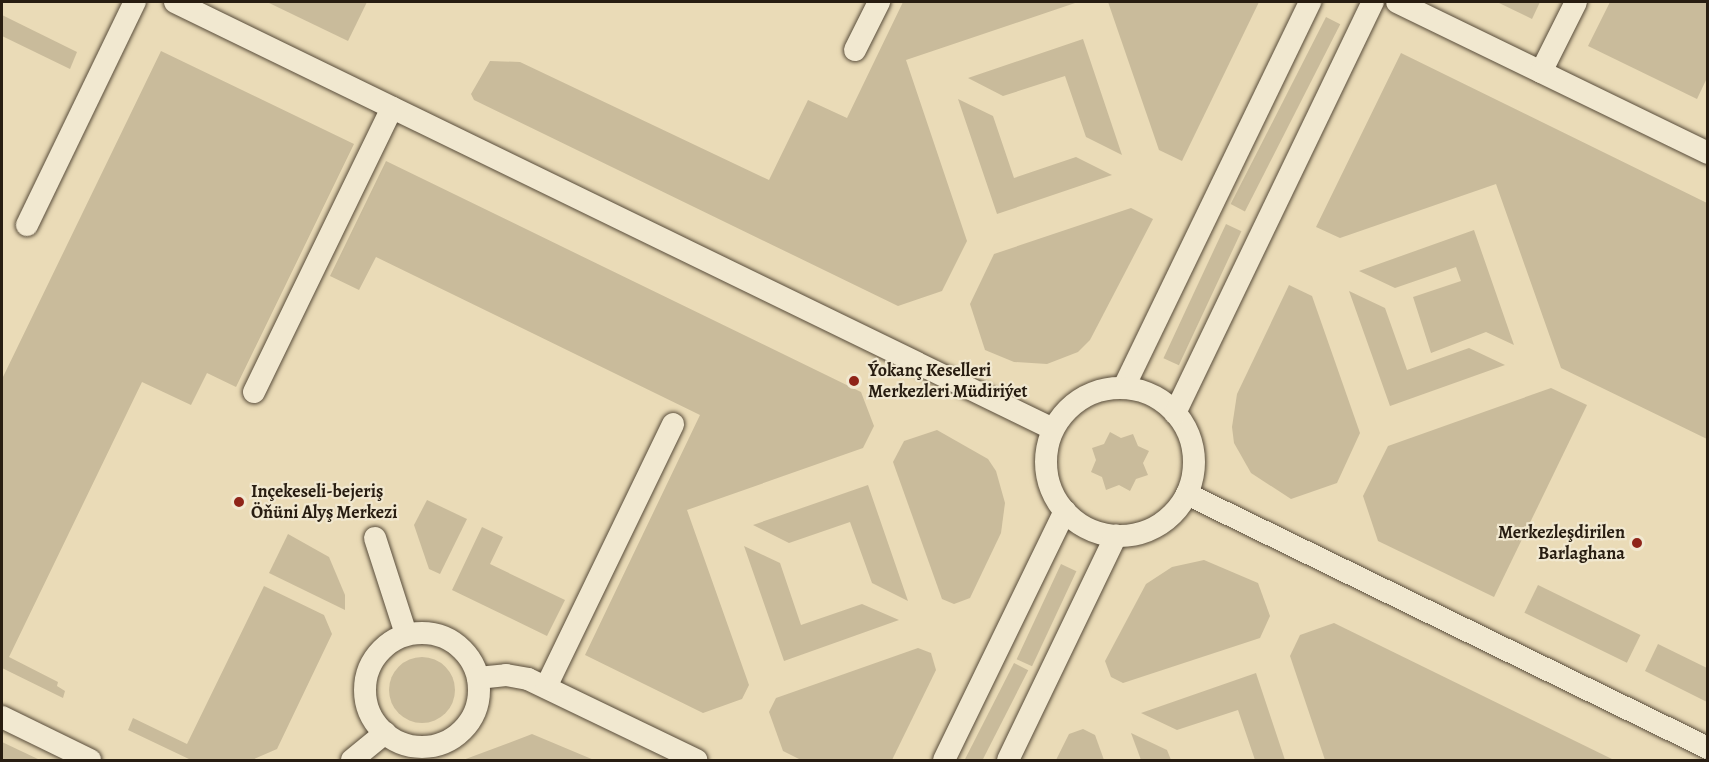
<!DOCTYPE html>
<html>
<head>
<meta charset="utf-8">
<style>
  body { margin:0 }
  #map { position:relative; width:1709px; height:762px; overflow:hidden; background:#eadbb7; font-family:Alegreya,serif }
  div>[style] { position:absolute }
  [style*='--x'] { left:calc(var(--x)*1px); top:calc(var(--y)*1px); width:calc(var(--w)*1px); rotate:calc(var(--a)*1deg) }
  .green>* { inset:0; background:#c9bb9b; transform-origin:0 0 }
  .round { border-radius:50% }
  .roads { filter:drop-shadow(0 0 2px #584c3a) drop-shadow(0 0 2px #584c3a) }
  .service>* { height:22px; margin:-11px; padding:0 11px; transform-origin:11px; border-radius:11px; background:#f1e8d0 }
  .service>.ring { margin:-11px; padding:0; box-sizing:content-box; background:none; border:22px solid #f1e8d0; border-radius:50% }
  .dots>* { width:16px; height:16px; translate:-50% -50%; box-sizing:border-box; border:3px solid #f1e8d0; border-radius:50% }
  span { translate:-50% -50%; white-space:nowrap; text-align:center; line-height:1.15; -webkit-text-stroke:4.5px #f1e8d0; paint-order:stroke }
  .poi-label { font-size:18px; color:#281d11; font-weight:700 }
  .left { translate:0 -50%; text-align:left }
  .right { translate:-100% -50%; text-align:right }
  .frame { position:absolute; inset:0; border:3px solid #281d11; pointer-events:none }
</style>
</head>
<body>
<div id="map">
  <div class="green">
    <div style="clip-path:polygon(267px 2px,367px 2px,348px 41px)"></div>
    <div style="clip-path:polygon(903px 2px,1078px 2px,906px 60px,967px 241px,942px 291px,898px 306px,474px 100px,471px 94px,490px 61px,520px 62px,769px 180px,808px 100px,847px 118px)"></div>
    <div style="clip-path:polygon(1108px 2px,1259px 2px,1182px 161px,1159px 150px)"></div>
    <div style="clip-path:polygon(1497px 2px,1540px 2px,1532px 19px)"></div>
    <div style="clip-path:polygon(1610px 2px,1707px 2px,1707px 78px,1697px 99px,1588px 46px)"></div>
    <div style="clip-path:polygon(2px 15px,77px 52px,70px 69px,2px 36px)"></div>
    <div style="left:1326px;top:17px;width:16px;height:210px;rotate:27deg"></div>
    <div style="clip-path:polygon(1083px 39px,1122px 155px,1086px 137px,1065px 76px,1003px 96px,968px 78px)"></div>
    <div style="clip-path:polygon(161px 51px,354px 144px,236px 387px,207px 373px,191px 405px,142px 382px,9px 657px,58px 682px,57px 686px,65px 691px,63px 698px,2px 668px,2px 379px)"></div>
    <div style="clip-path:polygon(1401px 53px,1707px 203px,1707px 439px,1561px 368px,1496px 184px,1340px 238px,1316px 227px)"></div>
    <div style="clip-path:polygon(958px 99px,993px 116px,1014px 178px,1076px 157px,1112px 175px,997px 214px)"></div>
    <div style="clip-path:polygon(386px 161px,861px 392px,874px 426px,863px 448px,687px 510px,749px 685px,742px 699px,703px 713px,585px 655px,700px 415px,376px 257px,359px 290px,330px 276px)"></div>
    <div style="clip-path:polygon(1131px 208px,1153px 219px,1090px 340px,1078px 352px,1047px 364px,1014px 362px,985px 350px,970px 304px,994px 254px)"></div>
    <div style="left:1226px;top:224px;width:17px;height:148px;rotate:25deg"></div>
    <div style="clip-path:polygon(1474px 230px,1514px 345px,1486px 332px,1431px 353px,1413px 297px,1461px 281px,1456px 267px,1395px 288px,1359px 271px)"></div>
    <div style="clip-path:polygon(1289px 285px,1312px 296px,1360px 433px,1337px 483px,1291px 499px,1251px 473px,1234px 443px,1232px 427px,1237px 394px)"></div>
    <div style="clip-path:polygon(1349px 291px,1385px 308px,1407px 370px,1469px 348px,1505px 365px,1390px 406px)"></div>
    <div style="clip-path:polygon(1551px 388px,1587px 405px,1494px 597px,1378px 541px,1363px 496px,1388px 446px)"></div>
    <div style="clip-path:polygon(937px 430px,988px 459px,996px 471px,1005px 503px,1001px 533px,970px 598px,954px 604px,942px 599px,893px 462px,904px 441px)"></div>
    <div style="clip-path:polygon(1110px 432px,1121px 438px,1133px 434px,1138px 446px,1149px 451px,1143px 463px,1148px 475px,1136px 479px,1130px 491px,1119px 485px,1106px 490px,1102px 477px,1091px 472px,1096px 460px,1092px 448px,1104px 444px)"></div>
    <div style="clip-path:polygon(868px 485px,908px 601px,872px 583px,850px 522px,789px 543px,753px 525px)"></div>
    <div style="clip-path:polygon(427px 500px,467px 519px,440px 574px,429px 569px,414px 525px)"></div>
    <div style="clip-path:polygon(482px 527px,503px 537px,490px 564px,565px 600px,547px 636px,452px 590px)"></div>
    <div style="clip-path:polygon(288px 534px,329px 557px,345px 595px,345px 610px,269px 573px)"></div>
    <div style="clip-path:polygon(744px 546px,780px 563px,801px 625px,862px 604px,899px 620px,784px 661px)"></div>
    <div style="clip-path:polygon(1204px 560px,1258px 583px,1270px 616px,1260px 638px,1123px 683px,1111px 677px,1105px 661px,1146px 584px,1172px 567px)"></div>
    <div style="left:1061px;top:564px;width:17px;height:105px;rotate:25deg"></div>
    <div style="left:1538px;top:585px;width:114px;height:31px;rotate:26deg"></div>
    <div style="clip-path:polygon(264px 586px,324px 615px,332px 634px,277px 749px,252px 760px,191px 760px,128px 730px,133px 718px,187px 744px)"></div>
    <div style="clip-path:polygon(1334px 623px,1614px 760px,1325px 760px,1290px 656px,1300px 635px)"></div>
    <div style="clip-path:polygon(1658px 644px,1707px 668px,1707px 702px,1645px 671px)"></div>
    <div style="clip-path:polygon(918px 648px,931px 653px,936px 670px,892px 760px,801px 760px,783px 751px,769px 712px,776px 698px)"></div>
    <div class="round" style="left:389px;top:657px;width:66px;height:66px"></div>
    <div style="left:1014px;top:663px;width:16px;height:108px;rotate:27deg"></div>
    <div style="clip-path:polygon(1256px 673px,1285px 760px,1255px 760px,1238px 710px,1177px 730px,1141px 713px)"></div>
    <div style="clip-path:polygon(1083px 729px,1095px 735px,1104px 760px,1056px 760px,1069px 734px)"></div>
    <div style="clip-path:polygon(1131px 733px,1167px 750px,1171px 760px,1141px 760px)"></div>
    <div style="clip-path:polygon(532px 734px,594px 760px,463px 760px,527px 736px)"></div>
    <div style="clip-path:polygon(2px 742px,40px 760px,2px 760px)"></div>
  </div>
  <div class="roads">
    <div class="service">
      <div style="--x:175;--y:2;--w:976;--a:25.94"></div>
      <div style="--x:1397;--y:2;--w:346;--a:25.9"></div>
      <div style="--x:855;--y:50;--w:54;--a:-63.4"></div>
      <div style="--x:1541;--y:72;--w:78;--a:-63.4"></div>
      <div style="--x:27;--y:225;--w:248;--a:-64.2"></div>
      <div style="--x:1124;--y:387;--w:428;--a:-64.2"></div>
      <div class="ring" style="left:1046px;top:388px;width:126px;height:126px"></div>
      <div style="--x:254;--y:392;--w:316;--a:-64.1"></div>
      <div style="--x:1175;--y:413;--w:456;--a:-64.3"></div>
      <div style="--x:1187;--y:494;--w:580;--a:25.99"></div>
      <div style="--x:375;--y:538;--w:101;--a:72.1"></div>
      <div class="ring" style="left:365px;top:633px;width:92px;height:92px"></div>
      <div style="--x:478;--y:678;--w:28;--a:-6"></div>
      <div style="--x:506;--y:675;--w:22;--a:10"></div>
      <div style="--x:528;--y:679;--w:187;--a:25.7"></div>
      <div style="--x:546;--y:687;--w:292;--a:-64.2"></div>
      <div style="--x:2;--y:717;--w:98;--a:26"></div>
      <div style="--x:352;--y:760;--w:43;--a:-39.3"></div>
      <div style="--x:944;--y:760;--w:277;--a:-64.1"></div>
      <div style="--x:1008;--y:760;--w:249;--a:-64.3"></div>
    </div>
  </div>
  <div class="dots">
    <div style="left:854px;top:381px;background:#8f2418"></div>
    <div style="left:239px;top:502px;background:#8f2418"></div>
    <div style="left:1637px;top:543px;background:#8f2418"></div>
  </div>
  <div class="poi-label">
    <span class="left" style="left:868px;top:381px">Ýokanç Keselleri<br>Merkezleri Müdiriýet</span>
    <span class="left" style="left:251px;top:502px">Inçekeseli-bejeriş<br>Öňüni Alyş Merkezi</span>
    <span class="right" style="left:1625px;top:543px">Merkezleşdirilen<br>Barlaghana</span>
  </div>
  <div class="frame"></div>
</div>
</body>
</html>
